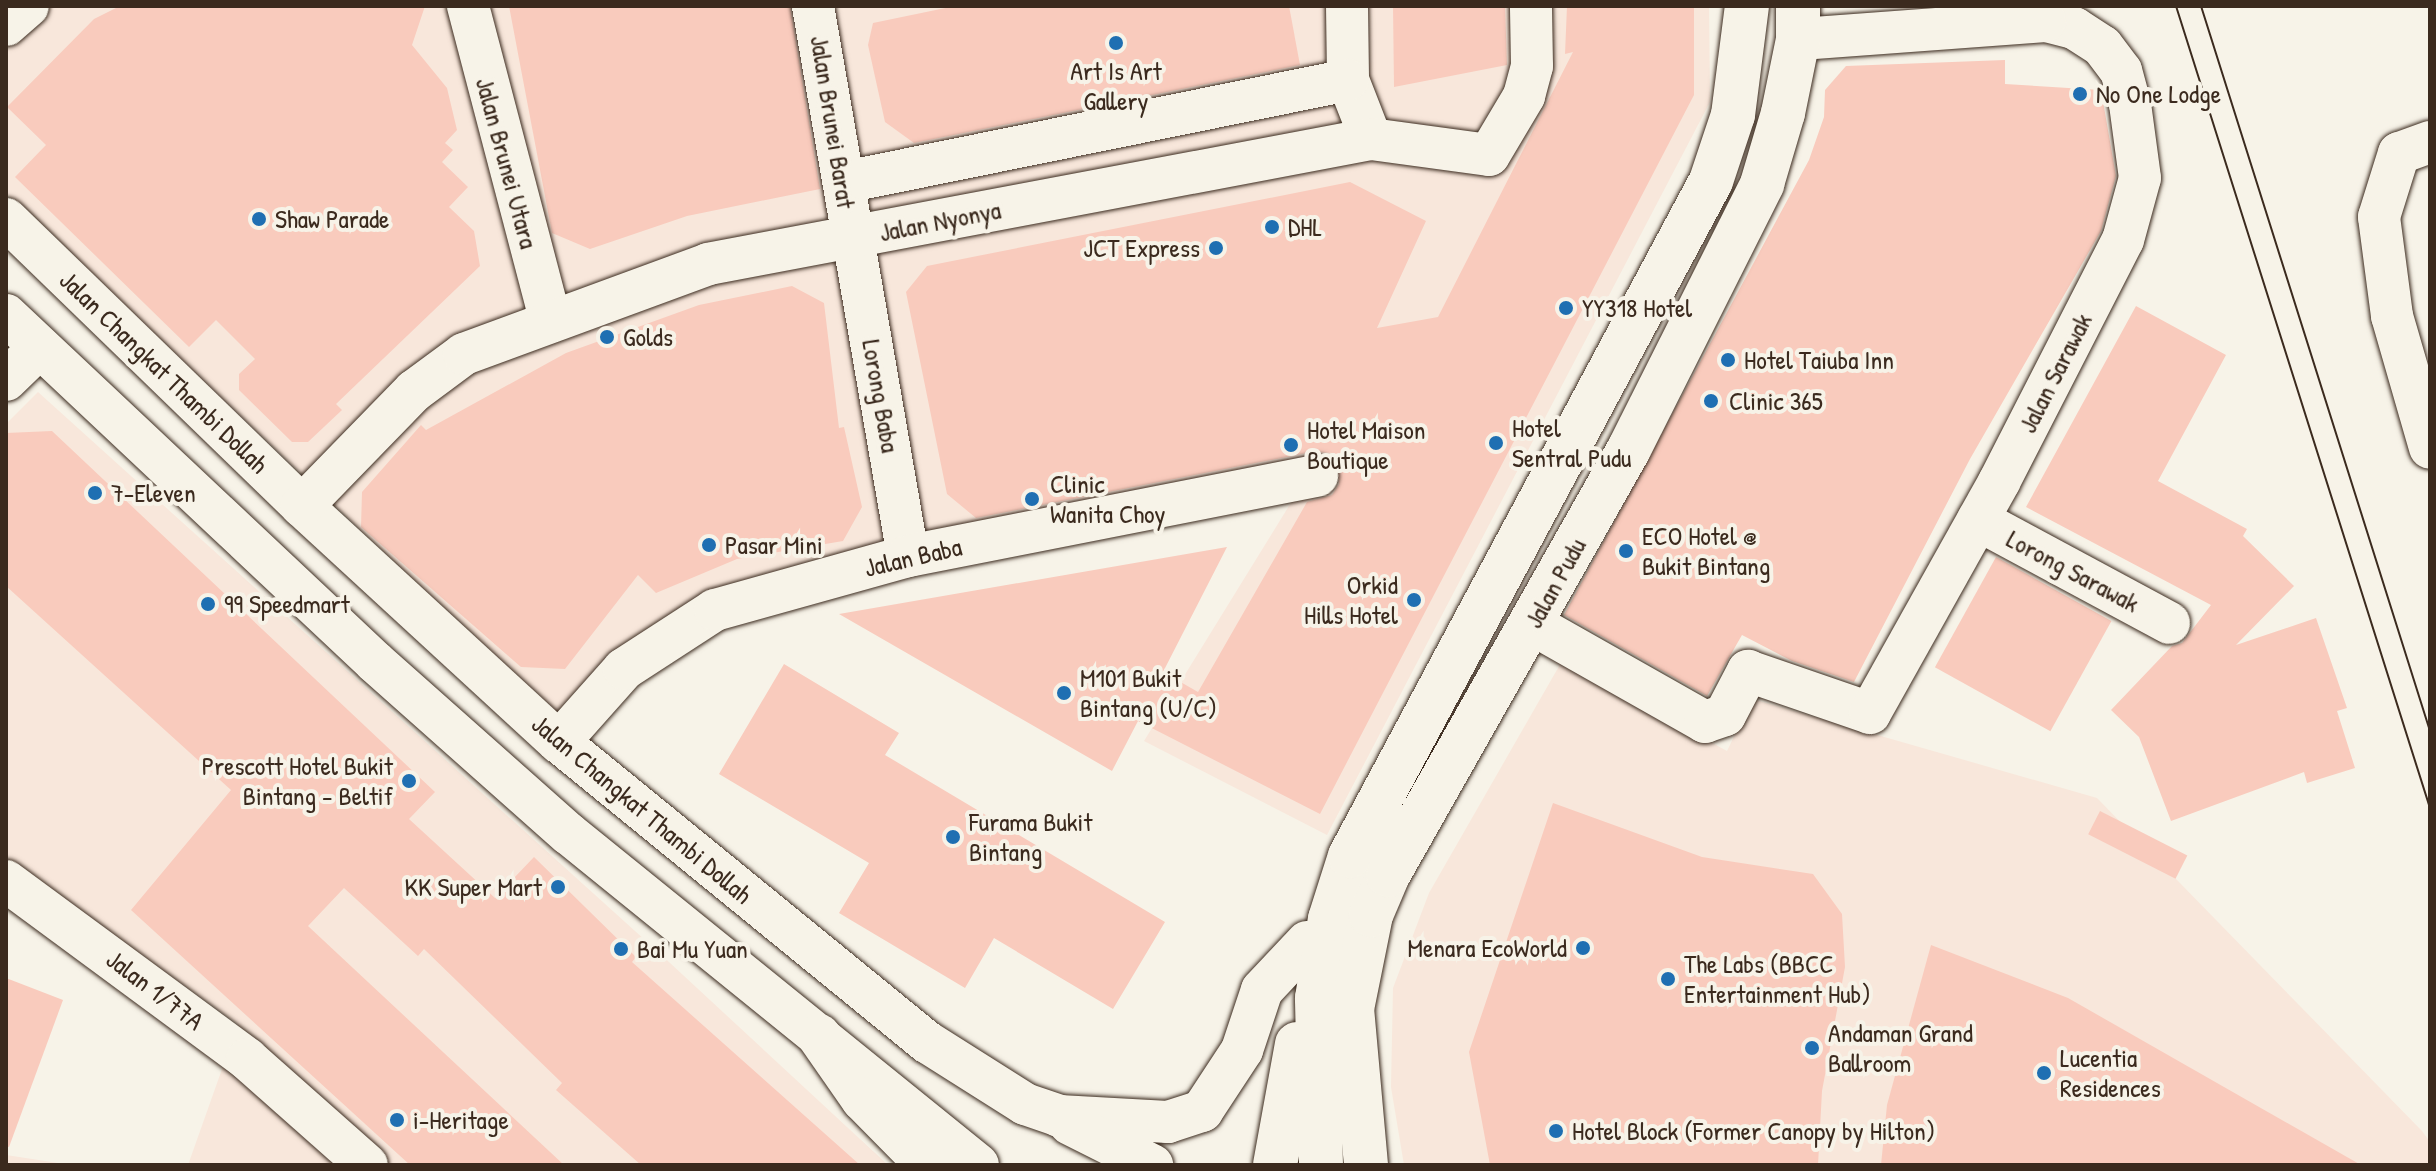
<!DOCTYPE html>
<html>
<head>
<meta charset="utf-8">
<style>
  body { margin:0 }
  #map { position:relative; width:2436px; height:1171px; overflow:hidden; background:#f7f3e8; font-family:"Patrick Hand",sans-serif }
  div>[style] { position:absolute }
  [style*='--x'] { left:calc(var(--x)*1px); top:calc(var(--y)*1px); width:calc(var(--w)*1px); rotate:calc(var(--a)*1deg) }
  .built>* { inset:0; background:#f8e7db }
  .building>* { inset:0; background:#f9cbbd; transform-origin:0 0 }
  .roads { filter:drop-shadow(0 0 2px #3b2a1e) drop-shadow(0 0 2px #3b2a1e) }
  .minor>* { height:42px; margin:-21px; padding:0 21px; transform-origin:21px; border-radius:21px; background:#f7f3e8 }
  .major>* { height:44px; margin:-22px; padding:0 22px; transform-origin:22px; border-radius:22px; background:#f7f3e8 }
  .tram>* { height:2px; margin:-1px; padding:0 1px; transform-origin:1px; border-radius:1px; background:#3b2a1e }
  .dots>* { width:22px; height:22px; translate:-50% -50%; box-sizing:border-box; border:4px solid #f7f3e8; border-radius:50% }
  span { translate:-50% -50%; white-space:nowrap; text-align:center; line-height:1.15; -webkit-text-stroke:8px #f7f3e8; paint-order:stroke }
  .poi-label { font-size:26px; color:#3b2a1e }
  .left { translate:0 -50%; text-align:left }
  .right { translate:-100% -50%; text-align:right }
  .street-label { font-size:26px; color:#3b2a1e }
  .frame { position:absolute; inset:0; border:8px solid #3b2a1e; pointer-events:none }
</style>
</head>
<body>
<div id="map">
  <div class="built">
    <div style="clip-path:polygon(6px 6px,1709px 6px,1710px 102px,1327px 835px,1144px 741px,1313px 467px,708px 598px,561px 720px,6px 193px)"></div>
    <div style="clip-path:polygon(38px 392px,656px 950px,888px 1165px,188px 1165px,238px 1024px,6px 858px,6px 424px)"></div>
    <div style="clip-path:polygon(1562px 661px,1727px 751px,1752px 699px,2097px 798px,2422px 1131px,2430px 1142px,2430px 1165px,1404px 1165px,1391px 1087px,1393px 988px,1429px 893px)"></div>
    <div style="clip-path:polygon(6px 1155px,71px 1165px,6px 1165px)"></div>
  </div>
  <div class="building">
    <div style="clip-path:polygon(120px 6px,425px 6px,412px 45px,447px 88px,457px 130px,445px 143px,453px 150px,442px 162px,468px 187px,449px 207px,474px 231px,480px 266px,336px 404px,342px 410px,308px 442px,292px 442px,239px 390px,239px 374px,255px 359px,216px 320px,189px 347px,15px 177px,46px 145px,7px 107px,94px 19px)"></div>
    <div style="clip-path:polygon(509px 6px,790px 6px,820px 189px,687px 216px,590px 249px,552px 233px)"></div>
    <div style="clip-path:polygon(955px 6px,1289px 6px,1300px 65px,914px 143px,885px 122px,868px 45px,873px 23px)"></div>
    <div style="clip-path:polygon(1393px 6px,1505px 6px,1507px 65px,1394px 87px)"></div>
    <div style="clip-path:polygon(1567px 6px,1694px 6px,1694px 95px,1320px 814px,1138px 721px,1112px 771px,839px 614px,1227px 547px,1163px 672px,1198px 692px,1307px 502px,1332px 495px,1339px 484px,1335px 453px,1312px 452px,976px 518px,947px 494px,906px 292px,927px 266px,1350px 182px,1426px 221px,1377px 328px,1438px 317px,1573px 52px,1565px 54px)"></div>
    <div style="clip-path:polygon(2005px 60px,2005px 84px,2101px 90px,2116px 176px,2101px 231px,1970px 459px,1854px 682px,1792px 661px,1742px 635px,1707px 696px,1564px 615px,1809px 160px,1824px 117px,1825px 90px,1846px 66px)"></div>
    <div style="clip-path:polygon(792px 286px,824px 303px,839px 428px,844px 427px,862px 507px,843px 541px,737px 559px,656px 593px,638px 575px,565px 669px,521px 667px,361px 527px,362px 492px,421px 425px,426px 430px,566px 353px,699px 305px)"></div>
    <div style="clip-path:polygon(2136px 306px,2226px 355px,2158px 481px,2247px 529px,2243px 536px,2294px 586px,2236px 645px,2316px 618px,2347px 708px,2337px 711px,2355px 768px,2307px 783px,2304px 772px,2171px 821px,2139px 737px,2111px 710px,2172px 646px,2182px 643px,2211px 605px,2026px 507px)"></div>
    <div style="clip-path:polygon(52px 431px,435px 792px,409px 819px,495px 898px,534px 857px,636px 957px,632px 962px,860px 1165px,641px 1165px,556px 1090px,562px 1083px,424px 949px,418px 956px,344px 888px,308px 926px,564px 1165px,410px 1165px,131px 910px,231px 790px,6px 586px,6px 433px)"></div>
    <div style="left:1996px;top:557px;width:132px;height:126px;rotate:29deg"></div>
    <div style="clip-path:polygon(784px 664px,899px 733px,885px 755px,1165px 922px,1113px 1009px,994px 938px,965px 988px,839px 913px,869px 863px,719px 774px)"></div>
    <div style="clip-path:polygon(1553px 803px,1702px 857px,1813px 874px,1842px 914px,1845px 967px,1822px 1091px,1818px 1165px,1490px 1165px,1469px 1052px)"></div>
    <div style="left:2100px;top:811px;width:98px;height:26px;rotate:27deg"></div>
    <div style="clip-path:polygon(1931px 945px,2068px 998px,2361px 1165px,1881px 1165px,1887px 1105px)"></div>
    <div style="clip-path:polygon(6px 978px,63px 1000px,9px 1147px,6px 1146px)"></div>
  </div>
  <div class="roads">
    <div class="minor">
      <div style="--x:468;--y:6;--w:324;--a:75.3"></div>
      <div style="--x:813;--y:6;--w:558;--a:80.2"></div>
      <div style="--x:1347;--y:6;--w:74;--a:89.2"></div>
      <div style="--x:1348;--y:80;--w:63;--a:68.7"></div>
      <div style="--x:6;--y:25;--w:29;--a:-41"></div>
      <div style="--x:2430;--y:142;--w:33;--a:160"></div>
      <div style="--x:2399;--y:153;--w:67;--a:107.4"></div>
      <div style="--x:2379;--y:217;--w:100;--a:82.5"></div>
      <div style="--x:2392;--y:316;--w:137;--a:73.9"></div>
      <div style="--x:845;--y:182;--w:513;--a:-11.46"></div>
      <div style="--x:6;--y:219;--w:412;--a:44.1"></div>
      <div style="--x:302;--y:506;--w:349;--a:42.6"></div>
      <div style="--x:559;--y:742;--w:475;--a:39.2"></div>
      <div style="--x:927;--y:1042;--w:116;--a:32.3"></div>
      <div style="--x:1025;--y:1104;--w:36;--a:19"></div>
      <div style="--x:1059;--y:1116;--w:109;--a:3.2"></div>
      <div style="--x:1168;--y:1122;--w:36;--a:-18"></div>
      <div style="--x:1202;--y:1111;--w:73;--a:-56.7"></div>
      <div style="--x:1242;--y:1050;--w:63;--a:-71.6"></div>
      <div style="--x:1262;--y:990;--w:66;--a:-46.8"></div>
      <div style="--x:6;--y:315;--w:507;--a:43.24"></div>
      <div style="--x:375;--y:662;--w:259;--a:41.6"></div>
      <div style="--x:569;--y:834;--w:526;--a:38.98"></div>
      <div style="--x:6;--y:380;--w:47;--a:-44.1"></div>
      <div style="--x:302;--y:506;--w:161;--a:-45.8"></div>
      <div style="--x:414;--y:391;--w:62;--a:-36.5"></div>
      <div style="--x:464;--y:354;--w:260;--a:-20.2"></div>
      <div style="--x:708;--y:264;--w:675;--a:-10.68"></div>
      <div style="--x:1371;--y:139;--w:119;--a:7.7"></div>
      <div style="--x:1489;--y:155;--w:69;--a:-59.3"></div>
      <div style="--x:1524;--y:96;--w:31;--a:-75"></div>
      <div style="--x:1532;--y:66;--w:60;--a:-91"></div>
      <div style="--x:1978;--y:520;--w:217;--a:28.3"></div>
      <div style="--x:1532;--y:624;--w:199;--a:29.5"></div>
      <div style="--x:1705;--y:722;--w:21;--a:-19"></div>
      <div style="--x:1725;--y:715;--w:50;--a:-62.4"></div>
      <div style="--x:1748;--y:671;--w:129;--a:19"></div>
      <div style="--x:1870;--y:713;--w:265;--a:-60.8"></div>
      <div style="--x:1999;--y:482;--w:272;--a:-62.9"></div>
      <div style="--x:2123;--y:240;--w:64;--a:-74.7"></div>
      <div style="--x:2140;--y:178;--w:75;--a:-97.7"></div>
      <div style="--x:2130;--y:104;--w:34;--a:-105"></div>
      <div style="--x:2121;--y:71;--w:31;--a:-127"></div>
      <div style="--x:2102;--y:46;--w:33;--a:-147"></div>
      <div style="--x:2074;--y:28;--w:30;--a:-166"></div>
      <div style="--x:2045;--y:21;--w:248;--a:175.8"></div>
      <div style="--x:559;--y:742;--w:98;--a:-48.3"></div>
      <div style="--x:624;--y:669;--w:108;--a:-33"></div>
      <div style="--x:715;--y:610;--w:200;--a:-15.6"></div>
      <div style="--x:908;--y:556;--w:417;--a:-11.1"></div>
      <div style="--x:6;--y:881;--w:300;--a:36.4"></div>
      <div style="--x:247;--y:1059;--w:160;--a:41.5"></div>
      <div style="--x:1070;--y:1124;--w:92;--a:26.6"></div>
    </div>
    <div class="major">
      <div style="--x:819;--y:1036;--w:77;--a:55.1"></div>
      <div style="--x:863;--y:1099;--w:93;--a:45.4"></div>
      <div style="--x:1275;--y:1165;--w:123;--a:-79.7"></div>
      <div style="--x:1321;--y:1165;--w:167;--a:-91.4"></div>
      <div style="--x:1317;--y:998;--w:80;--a:-80.7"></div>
      <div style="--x:1330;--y:919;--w:66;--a:-72.4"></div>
      <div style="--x:1350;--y:856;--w:765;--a:-61.86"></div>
      <div style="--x:1711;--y:181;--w:70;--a:-71.6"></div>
      <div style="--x:1733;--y:115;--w:110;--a:-82.7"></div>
      <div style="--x:1366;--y:1165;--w:157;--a:-95.1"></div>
      <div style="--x:1352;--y:1009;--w:96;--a:-78.6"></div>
      <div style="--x:1371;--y:915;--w:43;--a:-67"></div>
      <div style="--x:1388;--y:875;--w:489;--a:-60.5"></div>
      <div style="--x:1629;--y:449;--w:297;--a:-63.3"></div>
      <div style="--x:1762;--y:184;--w:74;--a:-73.5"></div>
      <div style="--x:1783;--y:113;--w:76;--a:-78.5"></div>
      <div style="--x:1798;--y:39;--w:33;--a:-90"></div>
    </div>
  </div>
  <div class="tram">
    <div style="--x:2176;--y:6;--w:841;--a:72.43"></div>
    <div style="--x:2201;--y:6;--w:760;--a:72.47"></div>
  </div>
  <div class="dots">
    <div style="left:1116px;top:43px;background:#1f6fb2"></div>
    <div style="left:2080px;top:94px;background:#1f6fb2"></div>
    <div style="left:259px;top:219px;background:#1f6fb2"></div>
    <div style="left:1272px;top:227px;background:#1f6fb2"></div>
    <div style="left:1216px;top:248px;background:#1f6fb2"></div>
    <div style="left:1566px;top:308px;background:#1f6fb2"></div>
    <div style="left:607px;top:337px;background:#1f6fb2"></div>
    <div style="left:1728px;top:360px;background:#1f6fb2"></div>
    <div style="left:1711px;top:401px;background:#1f6fb2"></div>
    <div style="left:1496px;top:443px;background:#1f6fb2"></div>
    <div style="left:1291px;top:445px;background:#1f6fb2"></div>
    <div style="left:95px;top:493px;background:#1f6fb2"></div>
    <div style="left:1032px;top:499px;background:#1f6fb2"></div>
    <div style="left:709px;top:545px;background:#1f6fb2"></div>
    <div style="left:1626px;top:551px;background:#1f6fb2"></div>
    <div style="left:1414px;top:600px;background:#1f6fb2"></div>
    <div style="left:208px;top:604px;background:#1f6fb2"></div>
    <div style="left:1064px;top:693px;background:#1f6fb2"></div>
    <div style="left:409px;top:781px;background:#1f6fb2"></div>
    <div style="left:953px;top:837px;background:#1f6fb2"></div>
    <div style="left:558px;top:887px;background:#1f6fb2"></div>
    <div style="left:1583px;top:948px;background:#1f6fb2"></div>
    <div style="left:621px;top:949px;background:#1f6fb2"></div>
    <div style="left:1668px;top:979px;background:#1f6fb2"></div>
    <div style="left:1812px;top:1048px;background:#1f6fb2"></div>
    <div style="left:2044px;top:1073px;background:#1f6fb2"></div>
    <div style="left:397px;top:1120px;background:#1f6fb2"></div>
    <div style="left:1556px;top:1131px;background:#1f6fb2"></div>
  </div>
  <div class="poi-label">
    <span style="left:1116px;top:86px">Art Is Art<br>Gallery</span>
    <span class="left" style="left:2096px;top:94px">No One Lodge</span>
    <span class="left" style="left:275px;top:219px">Shaw Parade</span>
    <span class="left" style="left:1288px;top:227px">DHL</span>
    <span class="right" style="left:1200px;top:248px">JCT Express</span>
    <span class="left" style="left:1582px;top:308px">YY318 Hotel</span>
    <span class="left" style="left:623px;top:337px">Golds</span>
    <span class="left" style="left:1744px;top:360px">Hotel Taiuba Inn</span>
    <span class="left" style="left:1729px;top:401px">Clinic 365</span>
    <span class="left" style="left:1512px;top:443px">Hotel<br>Sentral Pudu</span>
    <span class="left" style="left:1307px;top:445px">Hotel Maison<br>Boutique</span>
    <span class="left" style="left:1050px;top:499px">Clinic<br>Wanita Choy</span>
    <span class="left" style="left:111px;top:493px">7-Eleven</span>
    <span class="left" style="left:1642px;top:551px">ECO Hotel @<br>Bukit Bintang</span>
    <span class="left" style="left:725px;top:545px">Pasar Mini</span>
    <span class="right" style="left:1398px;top:600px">Orkid<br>Hills Hotel</span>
    <span class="left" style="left:224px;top:604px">99 Speedmart</span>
    <span class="left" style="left:1080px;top:693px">M101 Bukit<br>Bintang (U/C)</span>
    <span class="right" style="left:393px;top:781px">Prescott Hotel Bukit<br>Bintang - Beltif</span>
    <span class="left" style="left:969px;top:837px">Furama Bukit<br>Bintang</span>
    <span class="right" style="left:542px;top:887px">KK Super Mart</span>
    <span class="right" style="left:1567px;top:948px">Menara EcoWorld</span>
    <span class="left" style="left:637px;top:949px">Bai Mu Yuan</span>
    <span class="left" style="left:1684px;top:979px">The Labs (BBCC<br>Entertainment Hub)</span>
    <span class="left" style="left:1828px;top:1048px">Andaman Grand<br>Ballroom</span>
    <span class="left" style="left:2060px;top:1073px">Lucentia<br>Residences</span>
    <span class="left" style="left:413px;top:1120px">i-Heritage</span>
    <span class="left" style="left:1572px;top:1131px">Hotel Block (Former Canopy by Hilton)</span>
  </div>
  <div class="street-label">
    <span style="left:833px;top:122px;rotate:81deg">Jalan Brunei Barat</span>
    <span style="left:507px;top:163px;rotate:75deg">Jalan Brunei Utara</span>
    <span style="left:940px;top:221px;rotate:-11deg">Jalan Nyonya</span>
    <span style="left:164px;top:372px;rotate:44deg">Jalan Changkat Thambi Dollah</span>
    <span style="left:2055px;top:373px;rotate:-63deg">Jalan Sarawak</span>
    <span style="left:881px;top:396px;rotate:80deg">Lorong Baba</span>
    <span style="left:913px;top:557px;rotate:-13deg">Jalan Baba</span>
    <span style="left:2073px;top:571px;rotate:28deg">Lorong Sarawak</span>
    <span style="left:1555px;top:583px;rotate:-61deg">Jalan Pudu</span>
    <span style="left:642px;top:809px;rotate:40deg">Jalan Changkat Thambi Dollah</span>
    <span style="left:155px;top:990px;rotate:37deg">Jalan 1/77A</span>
  </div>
  <div class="frame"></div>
</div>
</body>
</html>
